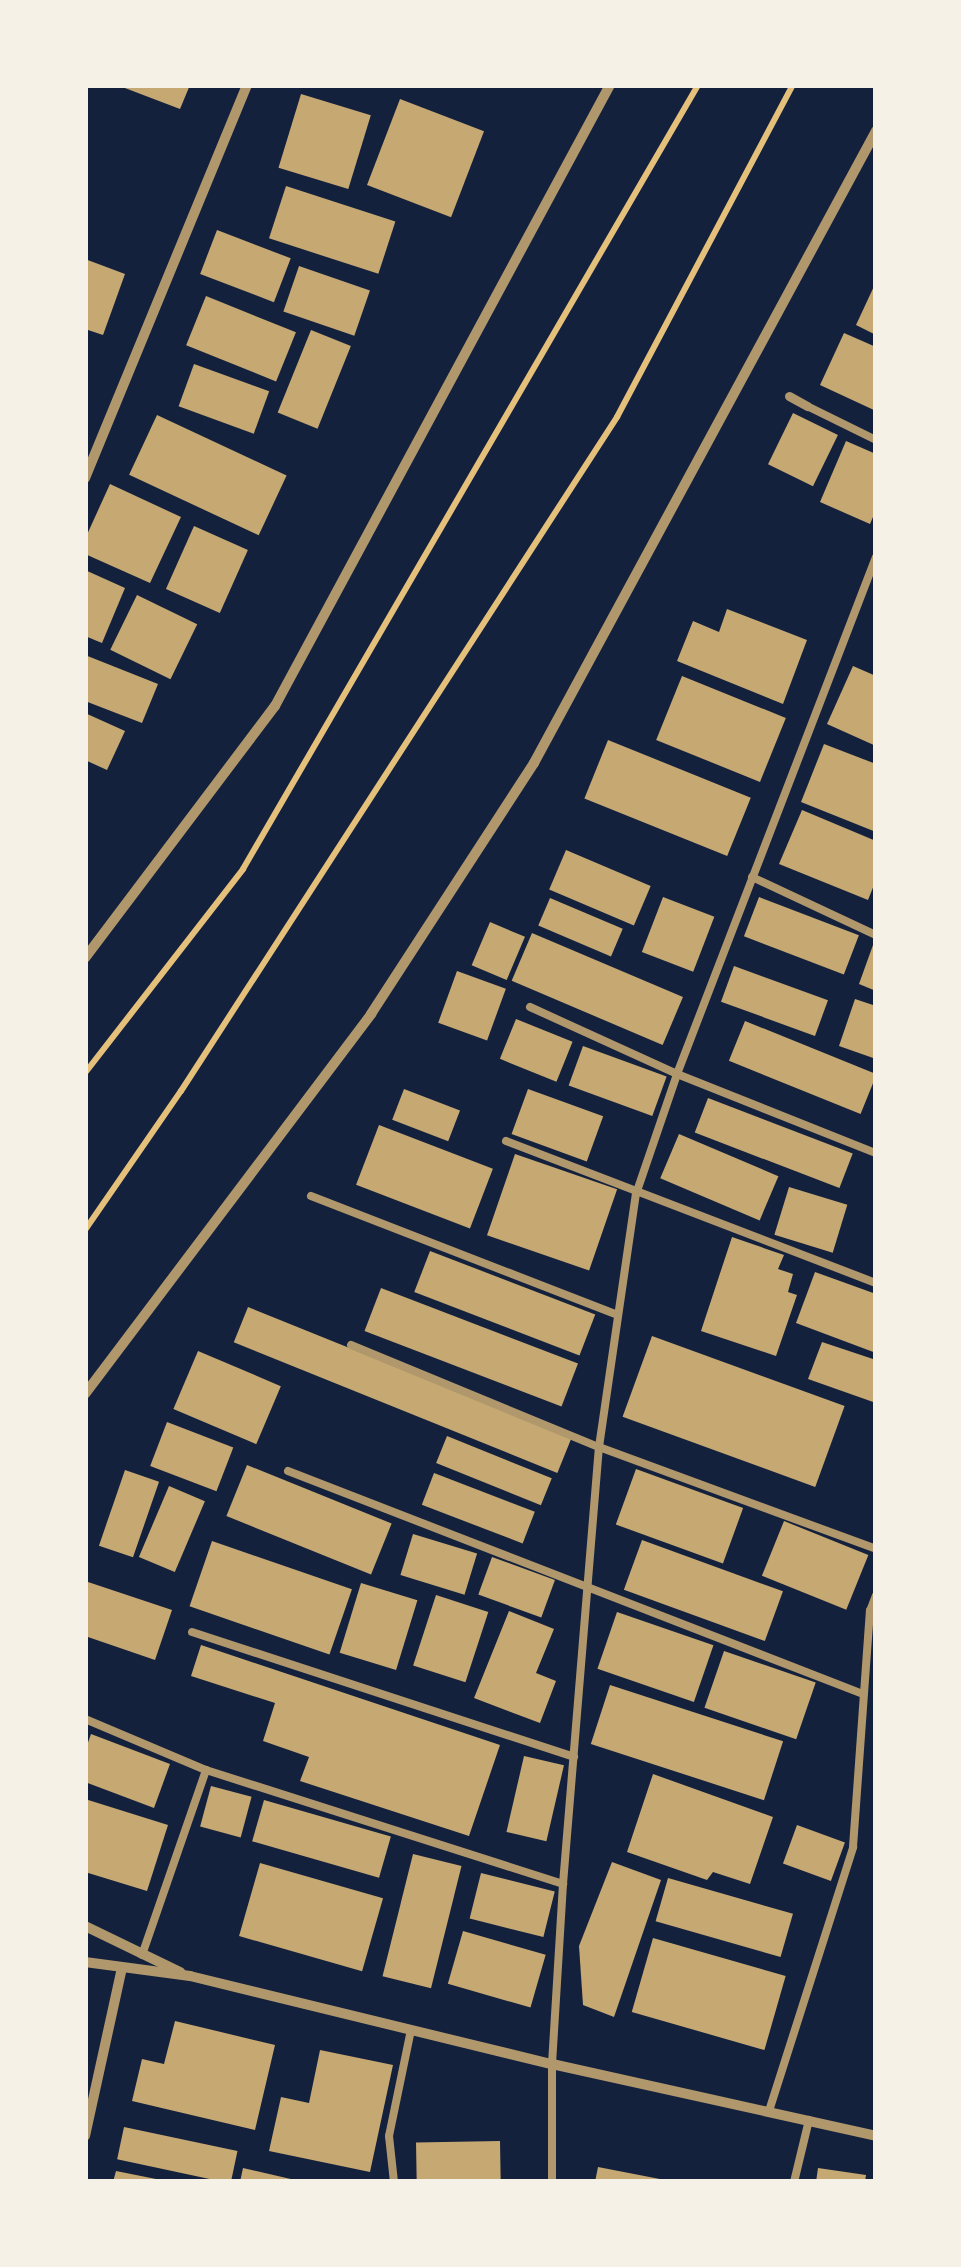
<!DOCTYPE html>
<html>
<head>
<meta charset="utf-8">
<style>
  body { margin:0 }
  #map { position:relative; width:961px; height:2267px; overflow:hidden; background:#14213d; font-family:Ubuntu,sans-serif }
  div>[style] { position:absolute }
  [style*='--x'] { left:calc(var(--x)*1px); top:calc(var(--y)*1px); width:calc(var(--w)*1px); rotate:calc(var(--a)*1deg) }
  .building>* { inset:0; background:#c6a872; transform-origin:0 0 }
  .path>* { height:6px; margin:-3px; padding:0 3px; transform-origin:3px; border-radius:3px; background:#e5c07b }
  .service>* { height:8px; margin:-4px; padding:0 4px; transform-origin:4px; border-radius:4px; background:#b1986c }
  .pedestrian>* { height:9px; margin:-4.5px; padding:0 4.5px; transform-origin:4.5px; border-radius:4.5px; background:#b1986c }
  .minor>* { height:10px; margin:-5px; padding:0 5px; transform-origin:5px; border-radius:5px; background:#b1986c }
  span { translate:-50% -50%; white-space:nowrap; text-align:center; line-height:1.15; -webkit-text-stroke:10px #f6f1e7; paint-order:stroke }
  .frame { position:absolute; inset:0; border:88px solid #f6f1e7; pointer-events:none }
</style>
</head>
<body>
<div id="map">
  <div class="building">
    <div style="clip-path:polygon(117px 85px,190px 85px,180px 109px)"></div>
    <div style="left:301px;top:94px;width:73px;height:77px;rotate:17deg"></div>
    <div style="left:400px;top:99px;width:90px;height:92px;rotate:21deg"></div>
    <div style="left:286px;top:186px;width:115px;height:55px;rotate:18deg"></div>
    <div style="left:217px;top:230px;width:79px;height:47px;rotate:21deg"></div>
    <div style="clip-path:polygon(85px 259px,125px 274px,103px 335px,85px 329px)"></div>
    <div style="left:299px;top:266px;width:75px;height:48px;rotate:19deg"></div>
    <div style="clip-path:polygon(876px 282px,876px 335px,856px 325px)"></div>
    <div style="left:206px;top:296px;width:97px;height:53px;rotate:22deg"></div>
    <div style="left:311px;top:330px;width:43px;height:89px;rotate:22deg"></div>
    <div style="clip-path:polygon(844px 333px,876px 347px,876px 411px,820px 385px)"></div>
    <div style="left:194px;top:364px;width:80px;height:45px;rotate:20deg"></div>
    <div style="left:793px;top:413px;width:50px;height:57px;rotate:26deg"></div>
    <div style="left:157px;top:415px;width:143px;height:66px;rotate:25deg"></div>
    <div style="clip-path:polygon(846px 441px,876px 454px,876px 510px,870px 524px,820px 502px)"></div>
    <div style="clip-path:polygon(110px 484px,181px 517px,150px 583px,85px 554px,85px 539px)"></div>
    <div style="left:194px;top:526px;width:59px;height:69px;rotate:24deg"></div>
    <div style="clip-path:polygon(85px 570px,125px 588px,102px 643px,85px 636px)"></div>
    <div style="left:137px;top:595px;width:67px;height:61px;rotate:26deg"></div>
    <div style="clip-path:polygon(727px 609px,807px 640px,783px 704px,677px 661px,693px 621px,719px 632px)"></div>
    <div style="clip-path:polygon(85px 655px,158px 684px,142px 723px,85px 701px)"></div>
    <div style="clip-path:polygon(853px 666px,876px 676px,876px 746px,827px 724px)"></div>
    <div style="left:682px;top:676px;width:112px;height:69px;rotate:22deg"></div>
    <div style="clip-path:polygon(85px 713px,125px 731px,107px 770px,85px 760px)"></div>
    <div style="left:608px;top:740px;width:154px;height:63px;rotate:22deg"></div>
    <div style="clip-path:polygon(824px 744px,876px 764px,876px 832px,801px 802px)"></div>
    <div style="clip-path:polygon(802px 810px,876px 841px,876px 880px,868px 900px,779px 864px)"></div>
    <div style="left:566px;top:850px;width:92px;height:43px;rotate:23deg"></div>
    <div style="left:663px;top:897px;width:55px;height:59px;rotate:21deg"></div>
    <div style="left:759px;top:897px;width:107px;height:42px;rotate:21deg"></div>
    <div style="left:550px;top:898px;width:79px;height:30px;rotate:23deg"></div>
    <div style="left:490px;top:922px;width:38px;height:47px;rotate:23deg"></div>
    <div style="left:532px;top:933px;width:164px;height:52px;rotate:23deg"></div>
    <div style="clip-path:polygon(873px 945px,876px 947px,876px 991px,859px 984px)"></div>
    <div style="left:734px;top:966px;width:100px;height:38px;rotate:20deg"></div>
    <div style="left:457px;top:971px;width:52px;height:55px;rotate:20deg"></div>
    <div style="clip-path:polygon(855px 999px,876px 1006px,876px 1059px,839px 1046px)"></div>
    <div style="left:516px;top:1019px;width:61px;height:43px;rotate:22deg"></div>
    <div style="left:745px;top:1021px;width:142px;height:43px;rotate:22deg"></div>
    <div style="left:583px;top:1046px;width:89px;height:42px;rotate:20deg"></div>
    <div style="left:404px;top:1089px;width:60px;height:33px;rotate:21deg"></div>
    <div style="left:528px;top:1089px;width:80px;height:48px;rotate:20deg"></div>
    <div style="left:708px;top:1098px;width:155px;height:37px;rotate:21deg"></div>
    <div style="left:379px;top:1125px;width:122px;height:64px;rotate:21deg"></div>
    <div style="left:679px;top:1134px;width:108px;height:48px;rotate:23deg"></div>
    <div style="left:515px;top:1154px;width:108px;height:86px;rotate:19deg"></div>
    <div style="left:789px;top:1187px;width:61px;height:50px;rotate:17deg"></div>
    <div style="clip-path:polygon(732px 1237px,784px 1255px,778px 1269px,793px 1274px,788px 1292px,797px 1295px,776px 1356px,701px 1331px)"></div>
    <div style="left:430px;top:1251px;width:177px;height:44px;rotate:21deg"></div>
    <div style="clip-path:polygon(815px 1272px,876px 1294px,876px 1353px,796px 1323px)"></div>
    <div style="left:381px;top:1288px;width:211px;height:46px;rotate:21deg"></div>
    <div style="left:248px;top:1307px;width:349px;height:38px;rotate:22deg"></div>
    <div style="left:652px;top:1336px;width:205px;height:86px;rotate:20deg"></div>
    <div style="clip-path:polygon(822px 1342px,876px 1360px,876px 1403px,808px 1379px)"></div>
    <div style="left:198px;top:1351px;width:90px;height:63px;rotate:23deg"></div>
    <div style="left:167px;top:1422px;width:71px;height:47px;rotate:21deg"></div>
    <div style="left:447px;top:1436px;width:113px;height:29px;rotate:22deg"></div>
    <div style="left:247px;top:1465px;width:156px;height:55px;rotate:22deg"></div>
    <div style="left:636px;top:1469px;width:114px;height:59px;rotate:20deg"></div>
    <div style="left:125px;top:1470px;width:36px;height:80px;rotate:19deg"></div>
    <div style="left:434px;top:1473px;width:108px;height:34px;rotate:21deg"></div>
    <div style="left:169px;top:1486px;width:39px;height:77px;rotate:23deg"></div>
    <div style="left:784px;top:1521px;width:91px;height:59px;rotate:22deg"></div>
    <div style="left:413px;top:1534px;width:67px;height:43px;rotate:17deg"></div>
    <div style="left:642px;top:1540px;width:150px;height:53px;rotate:20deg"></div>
    <div style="left:212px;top:1541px;width:148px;height:69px;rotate:19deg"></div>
    <div style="left:492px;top:1557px;width:67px;height:40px;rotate:20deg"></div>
    <div style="clip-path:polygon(85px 1581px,172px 1610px,155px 1660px,85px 1636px)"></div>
    <div style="left:361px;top:1583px;width:59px;height:73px;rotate:17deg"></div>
    <div style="left:436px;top:1595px;width:55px;height:74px;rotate:18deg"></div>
    <div style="clip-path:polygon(509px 1611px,554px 1629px,536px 1673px,556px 1681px,540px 1723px,474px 1698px)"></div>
    <div style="left:617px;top:1612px;width:102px;height:60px;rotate:19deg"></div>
    <div style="clip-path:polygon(201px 1645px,500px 1745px,469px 1836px,300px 1781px,309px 1757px,263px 1741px,275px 1703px,191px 1676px)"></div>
    <div style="left:724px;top:1651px;width:97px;height:60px;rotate:19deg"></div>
    <div style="left:610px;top:1685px;width:182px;height:62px;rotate:18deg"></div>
    <div style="clip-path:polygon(91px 1734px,170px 1764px,154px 1808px,85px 1782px,85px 1751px)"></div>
    <div style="left:524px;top:1756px;width:41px;height:78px;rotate:13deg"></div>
    <div style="clip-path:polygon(653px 1774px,773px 1817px,750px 1884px,713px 1872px,707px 1880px,627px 1852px)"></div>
    <div style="left:211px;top:1786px;width:42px;height:42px;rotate:15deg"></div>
    <div style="clip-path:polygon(85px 1799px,168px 1825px,147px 1891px,85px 1872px)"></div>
    <div style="left:264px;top:1800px;width:132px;height:43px;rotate:16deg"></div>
    <div style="left:797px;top:1825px;width:51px;height:41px;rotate:20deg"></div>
    <div style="left:413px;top:1854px;width:50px;height:126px;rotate:14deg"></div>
    <div style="clip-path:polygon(612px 1862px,661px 1880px,614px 2017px,583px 2005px,579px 1946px)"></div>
    <div style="left:260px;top:1863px;width:128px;height:76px;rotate:16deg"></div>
    <div style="left:481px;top:1873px;width:76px;height:47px;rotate:14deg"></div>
    <div style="left:668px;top:1878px;width:130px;height:45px;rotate:16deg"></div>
    <div style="left:463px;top:1931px;width:86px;height:55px;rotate:16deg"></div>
    <div style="left:653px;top:1938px;width:138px;height:77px;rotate:16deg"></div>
    <div style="clip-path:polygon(175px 2021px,275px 2045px,255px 2130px,132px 2101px,142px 2059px,164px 2064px)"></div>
    <div style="clip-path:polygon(320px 2050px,393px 2065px,370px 2172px,269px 2151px,281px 2097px,309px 2103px)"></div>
    <div style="left:124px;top:2127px;width:116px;height:33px;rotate:12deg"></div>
    <div style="left:500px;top:2141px;width:41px;height:84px;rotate:89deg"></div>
    <div style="clip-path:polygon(598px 2167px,665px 2180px,665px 2182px,595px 2182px)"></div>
    <div style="clip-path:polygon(243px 2168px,295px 2180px,295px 2182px,240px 2182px)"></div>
    <div style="clip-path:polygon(818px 2168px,866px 2175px,865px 2182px,816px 2182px)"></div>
    <div style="clip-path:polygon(116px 2171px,161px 2180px,160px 2182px,113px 2182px)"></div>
  </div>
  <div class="path">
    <div style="--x:85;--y:1073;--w:258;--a:-52.2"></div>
    <div style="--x:243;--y:869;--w:906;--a:-59.87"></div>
    <div style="--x:85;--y:1230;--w:169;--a:-55.4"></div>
    <div style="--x:181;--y:1091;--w:803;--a:-57.1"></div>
    <div style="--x:617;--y:417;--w:376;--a:-62.1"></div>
  </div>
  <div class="service">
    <div style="--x:807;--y:406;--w:77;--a:26.2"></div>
    <div style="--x:752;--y:877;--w:137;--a:25.1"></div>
    <div style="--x:530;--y:1007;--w:162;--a:24.5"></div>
    <div style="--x:677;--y:1074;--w:214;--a:21.7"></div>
    <div style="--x:506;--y:1141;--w:396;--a:21"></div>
    <div style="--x:311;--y:1196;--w:327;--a:21.2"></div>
    <div style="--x:351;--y:1345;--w:268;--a:22.4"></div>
    <div style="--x:599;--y:1447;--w:295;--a:20.2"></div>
    <div style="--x:288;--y:1471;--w:617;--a:21.2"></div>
    <div style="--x:192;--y:1632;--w:402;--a:18.1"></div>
    <div style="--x:85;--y:1719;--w:131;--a:22.9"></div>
    <div style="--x:206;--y:1770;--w:375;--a:17.7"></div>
    <div style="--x:142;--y:1955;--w:196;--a:-70.9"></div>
    <div style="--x:769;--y:2111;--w:277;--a:-72.3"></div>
    <div style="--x:853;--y:1847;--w:237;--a:-85.9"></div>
    <div style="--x:870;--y:1611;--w:17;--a:-69"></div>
    <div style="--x:394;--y:2182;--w:46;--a:-96.2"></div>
    <div style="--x:389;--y:2136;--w:108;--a:-78.3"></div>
    <div style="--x:552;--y:2182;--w:118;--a:-90"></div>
    <div style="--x:552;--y:2064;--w:180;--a:-86.5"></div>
    <div style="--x:563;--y:1884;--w:438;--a:-85.3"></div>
    <div style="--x:599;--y:1447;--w:256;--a:-81.7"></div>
    <div style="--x:636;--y:1194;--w:127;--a:-71.1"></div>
    <div style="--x:677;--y:1074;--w:554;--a:-68.95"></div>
    <div style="--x:794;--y:2182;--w:64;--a:-76.4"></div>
  </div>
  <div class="pedestrian">
    <div style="--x:789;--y:396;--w:21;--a:29"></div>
  </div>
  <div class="minor">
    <div style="--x:85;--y:478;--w:425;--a:-67.6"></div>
    <div style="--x:85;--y:958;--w:316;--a:-53"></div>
    <div style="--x:275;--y:706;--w:706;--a:-61.66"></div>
    <div style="--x:85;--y:1394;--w:476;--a:-53"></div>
    <div style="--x:371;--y:1014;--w:299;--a:-57"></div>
    <div style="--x:534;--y:763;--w:719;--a:-61.58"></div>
    <div style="--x:85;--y:1926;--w:106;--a:25.8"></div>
    <div style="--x:85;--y:1962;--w:106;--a:7.6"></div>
    <div style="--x:190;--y:1976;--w:373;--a:13.7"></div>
    <div style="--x:552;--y:2064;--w:332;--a:12.5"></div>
    <div style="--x:85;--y:2136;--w:172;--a:-77.6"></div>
  </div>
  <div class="frame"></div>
</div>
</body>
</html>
